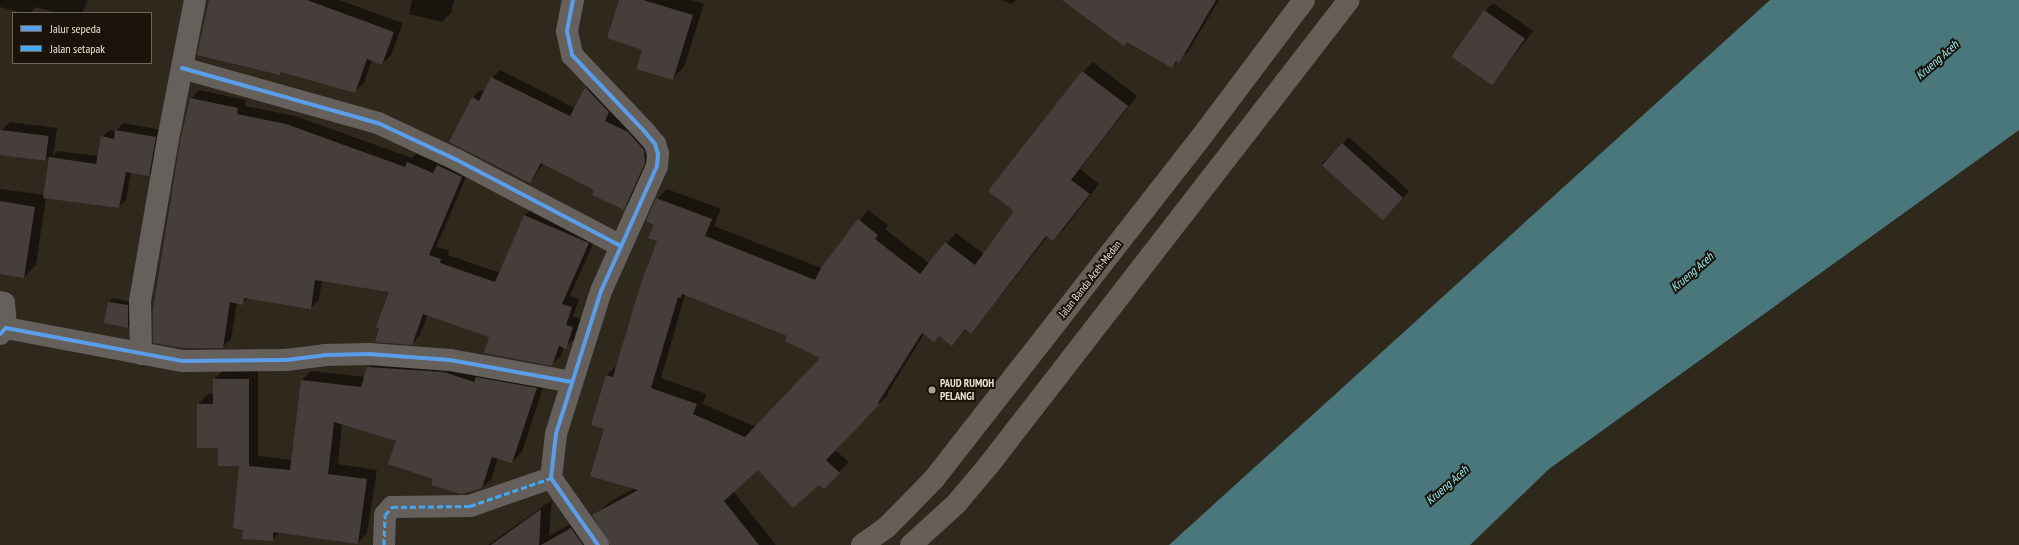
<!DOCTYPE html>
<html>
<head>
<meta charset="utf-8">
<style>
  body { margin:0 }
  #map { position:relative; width:2019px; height:545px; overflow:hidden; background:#2f281c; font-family:"PT Sans Narrow",sans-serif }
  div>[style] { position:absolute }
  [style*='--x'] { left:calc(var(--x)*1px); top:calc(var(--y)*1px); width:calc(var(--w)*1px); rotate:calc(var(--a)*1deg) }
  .water>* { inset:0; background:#4a777c }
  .shadow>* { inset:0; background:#0007 }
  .building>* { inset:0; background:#463e3a; transform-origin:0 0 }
  .minor>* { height:22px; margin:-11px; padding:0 11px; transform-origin:11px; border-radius:11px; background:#66605d }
  .trunk>* { height:22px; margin:-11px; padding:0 11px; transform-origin:11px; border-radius:11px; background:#675e58 }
  .quiet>* { height:3px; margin-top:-1.5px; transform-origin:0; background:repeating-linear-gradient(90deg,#3fa9f5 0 6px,transparent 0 9px) }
  .cycleway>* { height:4px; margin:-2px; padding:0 2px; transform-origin:2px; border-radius:2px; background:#5a9eea }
  .dots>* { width:11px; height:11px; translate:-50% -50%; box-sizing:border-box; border:2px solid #19130a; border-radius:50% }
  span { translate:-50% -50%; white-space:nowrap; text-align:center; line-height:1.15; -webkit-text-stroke:4px #19130a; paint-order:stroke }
  .street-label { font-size:11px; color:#ebe2d5 }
  .poi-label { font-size:11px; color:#ebe2d5; font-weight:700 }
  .left { translate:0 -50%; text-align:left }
  .water-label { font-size:12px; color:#98eefa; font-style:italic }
  .legend { position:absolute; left:12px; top:12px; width:140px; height:52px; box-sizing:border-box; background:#19130a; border:1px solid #6d665b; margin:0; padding:5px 7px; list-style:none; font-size:12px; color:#ebe2d5 }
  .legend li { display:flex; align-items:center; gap:8px; height:20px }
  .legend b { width:20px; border:1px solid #6d665b }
</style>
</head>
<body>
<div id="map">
  <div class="water">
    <div style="clip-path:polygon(1770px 0,2019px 0,2019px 130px,1549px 469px,1470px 545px,1169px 545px)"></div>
  </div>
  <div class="shadow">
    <div style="clip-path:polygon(0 0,88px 0,82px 13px,57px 13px,36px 7px,30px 13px,23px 13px,0 7px)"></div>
    <div style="clip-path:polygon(211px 0,339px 0,403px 23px,391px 55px,382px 64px,372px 60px,364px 83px,355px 91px,282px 72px,280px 73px)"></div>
    <div style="clip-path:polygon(412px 0,454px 0,451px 13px,442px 22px,409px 14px)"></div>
    <div style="clip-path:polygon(620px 0,691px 0,704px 4px,684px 67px,672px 79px,643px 49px)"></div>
    <div style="clip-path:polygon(1000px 0,1016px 0,1012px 4px)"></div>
    <div style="clip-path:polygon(1083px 0,1219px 0,1188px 52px,1172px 67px)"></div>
    <div style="clip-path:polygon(1493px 3px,1533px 31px,1492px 84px,1485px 11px)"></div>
    <div style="clip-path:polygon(evenodd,1093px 62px,1137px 96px,1080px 169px,1099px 184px,1063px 230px,1053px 240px,1048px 236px,971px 333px,966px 329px,952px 345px,939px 336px,934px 341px,924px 334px,888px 392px,889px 394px,835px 450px,849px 462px,824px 488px,819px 483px,758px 468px,733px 491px,776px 545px,621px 545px,598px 513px,608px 503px,635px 488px,605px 429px,607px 375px,617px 365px,658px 241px,655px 224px,657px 199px,667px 189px,721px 209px,714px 226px,821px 268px,868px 210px,888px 225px,885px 229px,930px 264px,956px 233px,984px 254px,1016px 211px,1083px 72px,1093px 62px,685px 295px,789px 336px,822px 358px,756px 427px,703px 404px,706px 394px,661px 378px,685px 295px)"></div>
    <div style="clip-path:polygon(500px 70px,575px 108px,586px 87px,593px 80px,653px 147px,631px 201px,623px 209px,595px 189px,544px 163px,530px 182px,472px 98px,480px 90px,485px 92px,492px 78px)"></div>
    <div style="clip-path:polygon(199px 90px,246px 100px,245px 106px,295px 116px,412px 158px,416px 154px,440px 164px,470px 168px,436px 247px,449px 250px,448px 255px,500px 273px,525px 215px,534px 207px,597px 235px,570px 296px,579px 299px,573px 316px,581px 319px,575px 339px,564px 347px,561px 356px,552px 365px,490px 337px,428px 314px,420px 335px,412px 344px,391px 291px,322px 280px,319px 300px,310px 308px,248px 298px,242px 304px,237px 303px,231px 339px,223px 347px,191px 99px)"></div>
    <div style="clip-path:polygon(10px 122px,57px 128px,53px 155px,57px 151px,98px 156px,102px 137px,110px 130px,116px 131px,123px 123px,162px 130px,156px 168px,149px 175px,131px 172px,126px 200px,118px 207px,46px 197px,36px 265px,24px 277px,0 273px,0 189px,45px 195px,50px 156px,45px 161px,0 154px,2px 130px)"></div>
    <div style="clip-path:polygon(1349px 137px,1409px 191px,1389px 213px,1321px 164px)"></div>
    <div style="clip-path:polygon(113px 298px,131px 302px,132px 323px,128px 327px,105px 322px,109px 302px)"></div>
    <div style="clip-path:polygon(379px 357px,546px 379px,522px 452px,512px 462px,498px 457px,492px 478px,482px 488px,434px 479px,397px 441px,342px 424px,338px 464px,377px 470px,367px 533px,358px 543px,280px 532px,272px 540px,244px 529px,240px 465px,219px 447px,198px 404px,208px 394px,214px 394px,214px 380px,223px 370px,258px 370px,258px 456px,293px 460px,302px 380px,311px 371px,366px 377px,370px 367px)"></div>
    <div style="clip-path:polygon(552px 500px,549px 536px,574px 522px,590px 545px,488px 545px)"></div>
  </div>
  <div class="building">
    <div style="clip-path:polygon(209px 0,307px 0,394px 32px,382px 65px,367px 59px,355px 93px,281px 72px,280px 75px,197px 55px)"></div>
    <div style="clip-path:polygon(619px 0,643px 0,693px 15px,673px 80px,636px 69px,642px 50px,607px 38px)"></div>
    <div style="clip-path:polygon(1062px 0,1216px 0,1179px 63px,1176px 61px,1172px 68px,1127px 42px,1124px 46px)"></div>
    <div style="left:1484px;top:10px;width:50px;height:57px;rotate:35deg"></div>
    <div style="clip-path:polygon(evenodd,1082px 71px,1128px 106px,1071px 180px,1090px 194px,1053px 241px,1046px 236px,971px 334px,965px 329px,952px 346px,939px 336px,934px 342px,922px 333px,878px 403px,880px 404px,826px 460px,840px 473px,824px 489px,819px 485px,793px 508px,758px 470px,724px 501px,759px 545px,610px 545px,592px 515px,638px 490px,590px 476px,604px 429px,591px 425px,606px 375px,613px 377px,641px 283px,657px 241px,648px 238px,654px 225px,646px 221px,656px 198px,712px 219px,705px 236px,815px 280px,821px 268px,858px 219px,878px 235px,875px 239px,920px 274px,945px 242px,975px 265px,1014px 211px,988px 191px,1082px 71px,682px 294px,787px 336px,785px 341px,820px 358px,745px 437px,693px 414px,697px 404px,651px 388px,678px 297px,681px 298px,682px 294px)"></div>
    <div style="clip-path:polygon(491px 77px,570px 116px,585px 87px,609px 112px,605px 121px,628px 132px,644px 150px,645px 163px,624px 210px,592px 195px,594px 190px,541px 163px,530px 183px,449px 142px,472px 97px,479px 101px)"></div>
    <div style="clip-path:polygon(190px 98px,238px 108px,237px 114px,286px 124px,405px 167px,407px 162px,433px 173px,437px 165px,462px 177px,429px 255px,441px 259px,440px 263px,495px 282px,524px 215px,589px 243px,562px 304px,572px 307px,566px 325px,573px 327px,566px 349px,559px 346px,552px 366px,484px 353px,489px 337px,423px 314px,412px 345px,375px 342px,379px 328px,376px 327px,389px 292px,315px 280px,311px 309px,244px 298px,243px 305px,230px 302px,223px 348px,184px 348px,153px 343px,153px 310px,180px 142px)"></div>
    <div style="left:0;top:130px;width:49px;height:25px;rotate:7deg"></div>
    <div style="clip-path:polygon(115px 130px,156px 137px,149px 176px,126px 172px,119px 208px,43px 198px,49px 157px,96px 164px,101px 136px,114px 139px)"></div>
    <div style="left:1342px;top:143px;width:82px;height:30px;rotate:42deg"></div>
    <div style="clip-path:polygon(0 201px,35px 207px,24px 278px,0 274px)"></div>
    <div style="clip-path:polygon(108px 302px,128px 305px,128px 328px,104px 323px)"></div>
    <div style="clip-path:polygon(367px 367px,444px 372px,474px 382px,476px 377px,537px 388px,512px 463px,492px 457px,482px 488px,461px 494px,431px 485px,433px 479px,388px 464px,396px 441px,334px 422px,328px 474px,367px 479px,358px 544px,273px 532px,273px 541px,242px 539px,243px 530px,233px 528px,239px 466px,218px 466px,218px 448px,197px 448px,197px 404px,213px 404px,213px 379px,249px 379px,249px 466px,290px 470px,301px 380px,361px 387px)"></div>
    <div style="clip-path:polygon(541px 509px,539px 545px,491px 545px)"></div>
    <div style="clip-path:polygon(571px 528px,583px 545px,541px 545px)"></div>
  </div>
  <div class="minor">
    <div style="--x:573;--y:0;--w:32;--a:101"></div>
    <div style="--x:567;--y:31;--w:25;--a:78"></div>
    <div style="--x:572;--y:55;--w:106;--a:46.5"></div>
    <div style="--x:645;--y:132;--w:16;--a:50"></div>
    <div style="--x:655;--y:144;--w:10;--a:73"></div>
    <div style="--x:658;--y:154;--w:12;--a:95"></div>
    <div style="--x:657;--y:166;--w:137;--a:114.1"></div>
    <div style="--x:601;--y:291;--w:150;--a:107.5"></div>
    <div style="--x:556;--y:434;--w:44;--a:96.5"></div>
    <div style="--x:551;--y:478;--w:82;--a:55"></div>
    <div style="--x:182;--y:68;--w:204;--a:15.7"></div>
    <div style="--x:378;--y:123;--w:87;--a:25.1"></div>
    <div style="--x:457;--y:160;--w:185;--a:27.7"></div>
    <div style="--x:0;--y:302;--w:4;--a:14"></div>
    <div style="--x:4;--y:303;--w:25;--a:85"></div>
    <div style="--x:0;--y:334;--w:8;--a:-45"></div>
    <div style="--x:6;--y:328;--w:180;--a:10.6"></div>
    <div style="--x:183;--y:361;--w:103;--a:-0.6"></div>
    <div style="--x:286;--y:360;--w:38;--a:-7"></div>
    <div style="--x:324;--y:355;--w:45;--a:-1.3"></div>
    <div style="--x:369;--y:354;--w:81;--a:4.2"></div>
    <div style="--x:450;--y:360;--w:124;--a:10.2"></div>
    <div style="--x:141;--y:354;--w:53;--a:-91.1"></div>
    <div style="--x:140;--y:301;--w:164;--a:-80.2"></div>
    <div style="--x:168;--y:139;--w:142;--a:-79"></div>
    <div style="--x:384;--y:545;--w:30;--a:-88"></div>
    <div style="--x:385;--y:515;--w:11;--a:-49"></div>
    <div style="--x:392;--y:507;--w:78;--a:-0.7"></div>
    <div style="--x:470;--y:506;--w:86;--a:-19.1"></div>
  </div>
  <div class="trunk">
    <div style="--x:862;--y:545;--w:31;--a:-36"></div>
    <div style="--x:887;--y:527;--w:67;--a:-45.6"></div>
    <div style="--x:934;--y:479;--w:440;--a:-52"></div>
    <div style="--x:1205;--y:132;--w:165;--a:-53.1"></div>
    <div style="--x:911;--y:545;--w:61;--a:-42.3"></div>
    <div style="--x:956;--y:504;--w:50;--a:-49.9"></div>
    <div style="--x:988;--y:466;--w:589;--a:-52.24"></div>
  </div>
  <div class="quiet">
    <div style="--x:384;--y:545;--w:30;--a:-88"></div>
    <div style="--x:385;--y:515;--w:11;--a:-49"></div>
    <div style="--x:392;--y:507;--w:78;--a:-0.7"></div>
    <div style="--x:470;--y:506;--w:86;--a:-19.1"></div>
  </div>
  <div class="cycleway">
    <div style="--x:573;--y:0;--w:32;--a:101"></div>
    <div style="--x:567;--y:31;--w:25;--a:78"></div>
    <div style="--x:572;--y:55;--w:106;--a:46.5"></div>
    <div style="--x:645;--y:132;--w:16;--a:50"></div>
    <div style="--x:655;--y:144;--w:10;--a:73"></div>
    <div style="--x:658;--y:154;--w:12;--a:95"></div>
    <div style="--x:657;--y:166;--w:137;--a:114.1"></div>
    <div style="--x:601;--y:291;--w:150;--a:107.5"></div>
    <div style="--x:556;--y:434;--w:44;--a:96.5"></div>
    <div style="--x:551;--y:478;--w:82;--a:55"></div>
    <div style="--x:182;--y:68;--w:204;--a:15.7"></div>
    <div style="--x:378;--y:123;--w:87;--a:25.1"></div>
    <div style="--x:457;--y:160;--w:185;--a:27.7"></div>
    <div style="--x:0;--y:334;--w:8;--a:-45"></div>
    <div style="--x:6;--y:328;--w:180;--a:10.6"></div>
    <div style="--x:183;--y:361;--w:103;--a:-0.6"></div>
    <div style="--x:286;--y:360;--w:38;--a:-7"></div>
    <div style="--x:324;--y:355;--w:45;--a:-1.3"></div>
    <div style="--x:369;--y:354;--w:81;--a:4.2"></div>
    <div style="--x:450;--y:360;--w:124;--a:10.2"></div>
  </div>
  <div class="dots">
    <div style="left:932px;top:390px;background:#a9a194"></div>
  </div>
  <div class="street-label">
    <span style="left:1090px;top:279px;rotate:-52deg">Jalan Banda Aceh-Medan</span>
  </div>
  <div class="poi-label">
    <span class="left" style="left:940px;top:390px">PAUD RUMOH<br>PELANGI</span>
  </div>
  <div class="water-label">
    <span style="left:1937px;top:60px;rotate:-41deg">Krueng Aceh</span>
    <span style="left:1692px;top:272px;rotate:-41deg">Krueng Aceh</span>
    <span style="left:1447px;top:485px;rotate:-41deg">Krueng Aceh</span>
  </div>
  <ul class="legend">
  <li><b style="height:5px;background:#5a9eea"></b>Jalur sepeda</li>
  <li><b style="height:5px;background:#3fa9f5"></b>Jalan setapak</li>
  </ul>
</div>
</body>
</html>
